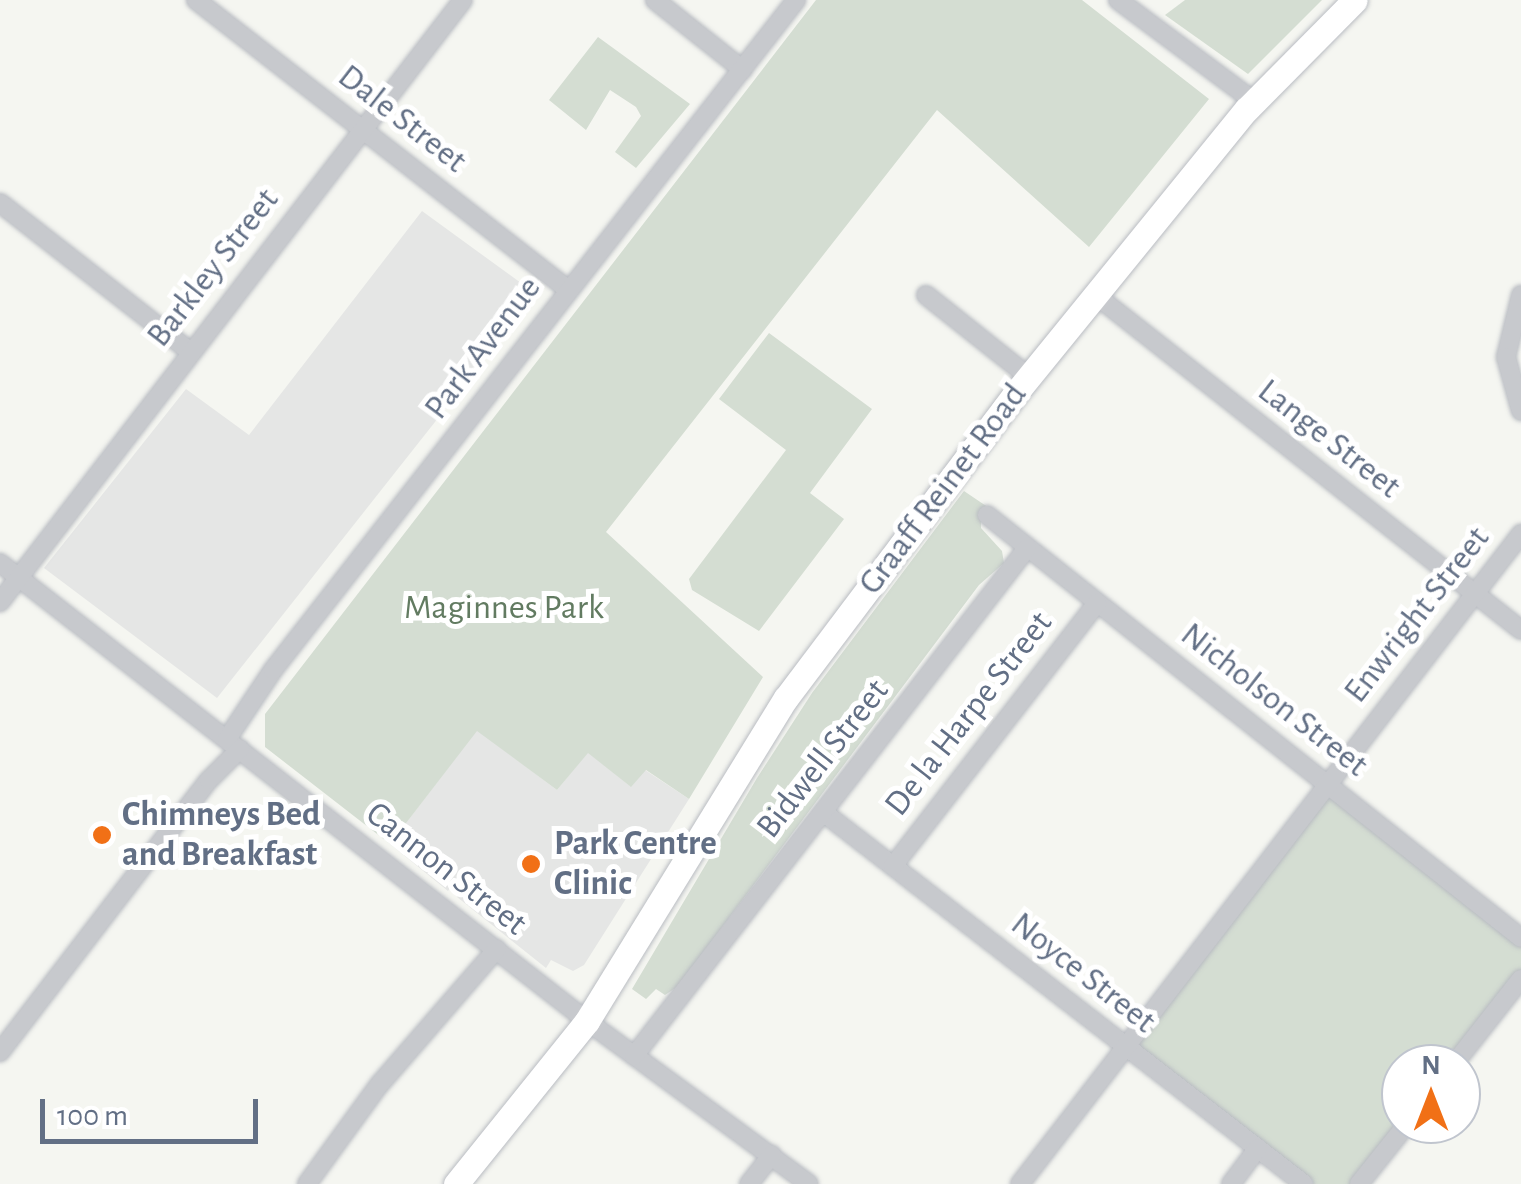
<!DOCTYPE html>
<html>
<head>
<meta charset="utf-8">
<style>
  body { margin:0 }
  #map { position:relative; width:1521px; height:1184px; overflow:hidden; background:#f5f6f1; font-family:"Alegreya Sans",sans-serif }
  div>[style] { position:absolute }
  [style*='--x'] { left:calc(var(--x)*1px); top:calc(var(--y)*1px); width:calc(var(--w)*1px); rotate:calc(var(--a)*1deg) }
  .built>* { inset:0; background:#e5e6e5 }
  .green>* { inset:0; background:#d4ddd2 }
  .roads { filter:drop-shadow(0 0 2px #b9bcc2) drop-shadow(0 0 2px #b9bcc2) }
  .street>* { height:18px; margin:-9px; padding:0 9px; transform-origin:9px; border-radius:9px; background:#c7c9cd }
  .secondary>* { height:25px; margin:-12.5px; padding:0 12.5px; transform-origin:12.5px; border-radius:12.5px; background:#fff }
  .dots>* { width:28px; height:28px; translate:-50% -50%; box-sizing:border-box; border:5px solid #fff; border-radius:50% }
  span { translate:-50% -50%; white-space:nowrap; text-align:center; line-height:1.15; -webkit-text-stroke:10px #fff; paint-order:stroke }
  .street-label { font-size:35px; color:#626f85 }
  .park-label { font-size:35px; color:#627b61 }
  .poi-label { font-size:35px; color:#626f85; font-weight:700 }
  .left { translate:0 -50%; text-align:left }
  .north { position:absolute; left:1381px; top:1044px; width:100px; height:100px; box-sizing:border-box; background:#fff; border:2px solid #c0c5ce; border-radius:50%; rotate:0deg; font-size:28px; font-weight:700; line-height:40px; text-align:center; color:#626f85 }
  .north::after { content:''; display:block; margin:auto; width:35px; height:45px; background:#f17016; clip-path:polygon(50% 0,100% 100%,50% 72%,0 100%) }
  .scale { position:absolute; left:40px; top:1099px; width:218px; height:45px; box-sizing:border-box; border:5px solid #626f85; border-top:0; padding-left:12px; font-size:30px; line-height:35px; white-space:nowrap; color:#626f85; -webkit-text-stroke:8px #fff; paint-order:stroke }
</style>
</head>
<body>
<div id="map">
  <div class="built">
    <div style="clip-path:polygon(422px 211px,536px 294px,217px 698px,44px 568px,186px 389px,249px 435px)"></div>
    <div style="clip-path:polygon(477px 730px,557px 790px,588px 752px,630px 786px,645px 770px,689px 799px,584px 965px,573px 971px,551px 960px,546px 968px,457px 897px,461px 890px,453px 884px,448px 891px,390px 844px)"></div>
  </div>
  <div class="green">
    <div style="clip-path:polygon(816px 0,1082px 0,1209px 99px,1089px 247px,937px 110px,606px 532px,763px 677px,689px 799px,646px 770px,631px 787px,588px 753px,557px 790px,477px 731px,390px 844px,265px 747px,265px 714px)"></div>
    <div style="clip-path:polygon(1185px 0,1322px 0,1248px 74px,1165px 15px)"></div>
    <div style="clip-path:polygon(598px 37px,690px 104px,636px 168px,615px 152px,641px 116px,636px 107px,610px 90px,586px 130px,549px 100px)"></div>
    <div style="clip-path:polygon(769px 333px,872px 409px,810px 493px,844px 519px,759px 631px,692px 590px,689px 579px,786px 450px,719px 399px)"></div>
    <div style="clip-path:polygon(964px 491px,995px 512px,981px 520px,981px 528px,1002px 551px,1004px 563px,979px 585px,677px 987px,665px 995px,656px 989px,646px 999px,632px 989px,757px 778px,812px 693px)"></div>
    <div style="clip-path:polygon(1327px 783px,1521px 938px,1521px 979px,1454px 1064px,1401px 1064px,1401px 1124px,1359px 1184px,1304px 1184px,1122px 1046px)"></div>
  </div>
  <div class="roads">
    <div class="street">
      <div style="--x:196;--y:0;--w:472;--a:37.9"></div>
      <div style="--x:655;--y:0;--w:112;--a:38.5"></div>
      <div style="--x:1118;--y:0;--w:171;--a:36.7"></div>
      <div style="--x:0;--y:203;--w:239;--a:38"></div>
      <div style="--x:926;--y:295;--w:132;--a:38.5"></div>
      <div style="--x:1521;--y:295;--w:64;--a:103.6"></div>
      <div style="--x:1506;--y:357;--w:56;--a:74.5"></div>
      <div style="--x:1098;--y:297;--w:538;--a:38.21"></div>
      <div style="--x:987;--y:515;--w:681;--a:38.38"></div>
      <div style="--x:0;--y:563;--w:745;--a:37.96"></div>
      <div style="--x:587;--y:1021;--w:275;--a:36.3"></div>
      <div style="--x:0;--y:602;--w:759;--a:-52.44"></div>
      <div style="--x:227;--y:739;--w:83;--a:-56.3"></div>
      <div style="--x:273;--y:670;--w:850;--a:-52.02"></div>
      <div style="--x:823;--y:812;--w:608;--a:37.72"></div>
      <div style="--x:893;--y:866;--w:333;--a:-52.2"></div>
      <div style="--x:0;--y:1052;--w:343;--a:-52.5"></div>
      <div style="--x:209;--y:780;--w:44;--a:-45"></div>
      <div style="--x:634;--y:1056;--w:642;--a:-52.27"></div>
      <div style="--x:1454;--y:1064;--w:108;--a:-51.8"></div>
      <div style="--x:307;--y:1184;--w:122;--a:-54"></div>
      <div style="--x:379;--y:1085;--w:180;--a:-49.1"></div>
      <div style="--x:749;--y:1184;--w:37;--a:-52"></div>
      <div style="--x:1020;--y:1184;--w:821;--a:-52.38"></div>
      <div style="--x:1231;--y:1184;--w:45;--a:-53.1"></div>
      <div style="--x:1359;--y:1184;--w:77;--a:-51.3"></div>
    </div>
    <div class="secondary">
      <div style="--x:456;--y:1184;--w:209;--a:-51.2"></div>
      <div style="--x:587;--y:1021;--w:379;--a:-58.4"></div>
      <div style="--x:786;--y:698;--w:381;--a:-53"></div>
      <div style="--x:1015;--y:394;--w:367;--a:-50.9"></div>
      <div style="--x:1247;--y:109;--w:153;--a:-45.3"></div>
    </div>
  </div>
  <div class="dots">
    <div style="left:102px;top:835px;background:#f17016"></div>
    <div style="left:531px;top:864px;background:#f17016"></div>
  </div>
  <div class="street-label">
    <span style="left:402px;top:119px;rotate:38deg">Dale Street</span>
    <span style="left:213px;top:268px;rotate:-52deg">Barkley Street</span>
    <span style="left:483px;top:348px;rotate:-53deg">Park Avenue</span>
    <span style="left:1329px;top:439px;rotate:38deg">Lange Street</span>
    <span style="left:943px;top:489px;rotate:-53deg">Graaff Reinet Road</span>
    <span style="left:1417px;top:615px;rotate:-52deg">Enwright Street</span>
    <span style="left:1274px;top:700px;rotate:38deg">Nicholson Street</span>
    <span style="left:969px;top:714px;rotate:-52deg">De la Harpe Street</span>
    <span style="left:823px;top:759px;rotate:-52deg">Bidwell Street</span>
    <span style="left:446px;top:869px;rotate:38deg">Cannon Street</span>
    <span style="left:1083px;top:973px;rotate:38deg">Noyce Street</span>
  </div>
  <div class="park-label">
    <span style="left:504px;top:608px">Maginnes Park</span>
  </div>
  <div class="poi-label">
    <span class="left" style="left:122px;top:835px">Chimneys Bed<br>and Breakfast</span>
    <span class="left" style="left:554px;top:864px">Park Centre<br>Clinic</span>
  </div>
  <div class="north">N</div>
  <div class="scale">100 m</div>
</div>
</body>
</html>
